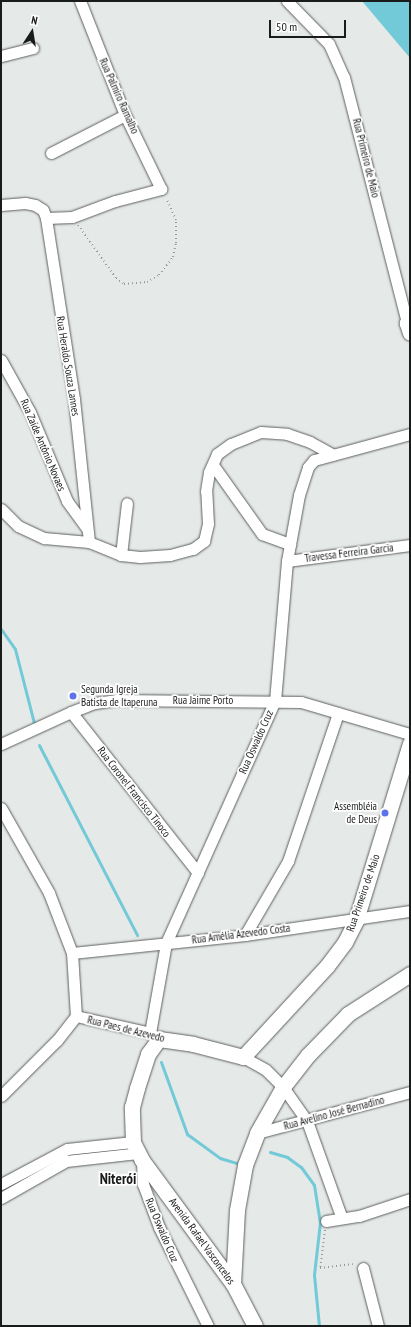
<!DOCTYPE html>
<html>
<head>
<meta charset="utf-8">
<style>
  body { margin:0 }
  #map { position:relative; width:411px; height:1327px; overflow:hidden; background:#e5e9e7; font-family:"PT Sans Narrow",sans-serif }
  div>[style] { position:absolute }
  [style*='--x'] { left:calc(var(--x)*1px); top:calc(var(--y)*1px); width:calc(var(--w)*1px); rotate:calc(var(--a)*1deg) }
  .water>* { inset:0; background:#72c9d8 }
  .stream>* { height:3px; margin:-1.5px; padding:0 1.5px; transform-origin:1.5px; border-radius:1.5px; background:#72c9d8 }
  .path>* { height:2px; margin-top:-1px; transform-origin:0; background:repeating-linear-gradient(90deg,#979a99 0 1px,transparent 0 4px) }
  .roads { filter:drop-shadow(0 0 1px #5c5f5e) drop-shadow(0 0 1px #5c5f5e) }
  .street>* { height:11px; margin:-5.5px; padding:0 5.5px; transform-origin:5.5px; border-radius:5.5px; background:#fff }
  .secondary>* { height:15px; margin:-7.5px; padding:0 7.5px; transform-origin:7.5px; border-radius:7.5px; background:#fff }
  .dots>* { width:11px; height:11px; translate:-50% -50%; box-sizing:border-box; border:2px solid #fff; border-radius:50% }
  span { translate:-50% -50%; white-space:nowrap; text-align:center; line-height:1.15; -webkit-text-stroke:3.5px #fff; paint-order:stroke }
  .street-label { font-size:11px; color:#1a1b1b }
  .poi-label { font-size:11px; color:#1a1b1b }
  .left { translate:0 -50%; text-align:left }
  .right { translate:-100% -50%; text-align:right }
  .district-label { font-size:15px; color:#1a1b1b; font-weight:700 }
  .frame { position:absolute; inset:0; border:2px solid #1a1b1b; pointer-events:none }
  .north { position:absolute; left:12px; top:12px; width:40px; height:40px; -webkit-text-stroke:3px #fff; paint-order:stroke; rotate:12deg; font-size:11px; font-weight:700; line-height:16px; text-align:center; color:#1a1b1b }
  .north::after { content:''; display:block; margin:auto; width:14px; height:18px; background:#1a1b1b; clip-path:polygon(50% 0,100% 100%,50% 72%,0 100%) }
  .scale { position:absolute; left:269px; top:20px; width:77px; height:18px; box-sizing:border-box; border:2px solid #1a1b1b; border-top:0; padding-left:5px; font-size:12px; line-height:14px; white-space:nowrap; color:#1a1b1b; -webkit-text-stroke:3px #fff; paint-order:stroke }
</style>
</head>
<body>
<div id="map">
  <div class="water">
    <div style="clip-path:polygon(362px 1px,410px 1px,410px 58px)"></div>
  </div>
  <div class="stream">
    <div style="--x:1;--y:629;--w:24;--a:55"></div>
    <div style="--x:15;--y:649;--w:76;--a:75.6"></div>
    <div style="--x:39;--y:745;--w:214;--a:62.7"></div>
    <div style="--x:161;--y:1062;--w:77;--a:70.1"></div>
    <div style="--x:187;--y:1134;--w:41;--a:36"></div>
    <div style="--x:220;--y:1158;--w:21;--a:17"></div>
    <div style="--x:270;--y:1152;--w:18;--a:16"></div>
    <div style="--x:287;--y:1157;--w:17;--a:36"></div>
    <div style="--x:301;--y:1167;--w:22;--a:54"></div>
    <div style="--x:314;--y:1185;--w:37;--a:81"></div>
    <div style="--x:320;--y:1222;--w:53;--a:96.5"></div>
    <div style="--x:314;--y:1275;--w:51;--a:84.4"></div>
  </div>
  <div class="path">
    <div style="--x:78;--y:225;--w:65;--a:54.4"></div>
    <div style="--x:116;--y:278;--w:10;--a:37"></div>
    <div style="--x:124;--y:284;--w:23;--a:-5"></div>
    <div style="--x:147;--y:282;--w:14;--a:-30"></div>
    <div style="--x:159;--y:275;--w:23;--a:-52"></div>
    <div style="--x:173;--y:257;--w:14;--a:-78"></div>
    <div style="--x:176;--y:243;--w:23;--a:-90"></div>
    <div style="--x:176;--y:220;--w:24;--a:-114"></div>
    <div style="--x:325;--y:1230;--w:38;--a:97"></div>
    <div style="--x:320;--y:1268;--w:33;--a:-7"></div>
  </div>
  <div class="roads">
    <div class="street">
      <div style="--x:287;--y:1;--w:60;--a:45.7"></div>
      <div style="--x:329;--y:44;--w:36;--a:66"></div>
      <div style="--x:344;--y:77;--w:254;--a:75.6"></div>
      <div style="--x:1;--y:56;--w:33;--a:-14"></div>
      <div style="--x:51;--y:153;--w:83;--a:-27.2"></div>
      <div style="--x:1;--y:205;--w:24;--a:-5"></div>
      <div style="--x:25;--y:203;--w:10;--a:11"></div>
      <div style="--x:35;--y:205;--w:9;--a:32"></div>
      <div style="--x:43;--y:210;--w:9;--a:69"></div>
      <div style="--x:46;--y:218;--w:183;--a:81.2"></div>
      <div style="--x:74;--y:399;--w:144;--a:84"></div>
      <div style="--x:46;--y:218;--w:26;--a:-2"></div>
      <div style="--x:72;--y:217;--w:46;--a:-20.4"></div>
      <div style="--x:115;--y:201;--w:48;--a:-14.6"></div>
      <div style="--x:161;--y:189;--w:82;--a:-115.9"></div>
      <div style="--x:125;--y:115;--w:123;--a:-111.5"></div>
      <div style="--x:1;--y:360;--w:60;--a:60.9"></div>
      <div style="--x:30;--y:412;--w:96;--a:67.4"></div>
      <div style="--x:67;--y:501;--w:34;--a:54"></div>
      <div style="--x:213;--y:465;--w:85;--a:54.6"></div>
      <div style="--x:262;--y:534;--w:30;--a:20"></div>
      <div style="--x:1;--y:509;--w:24;--a:45"></div>
      <div style="--x:18;--y:526;--w:29;--a:25"></div>
      <div style="--x:44;--y:538;--w:45;--a:5.1"></div>
      <div style="--x:89;--y:542;--w:35;--a:22"></div>
      <div style="--x:121;--y:555;--w:19;--a:6"></div>
      <div style="--x:140;--y:557;--w:30;--a:-4"></div>
      <div style="--x:170;--y:555;--w:24;--a:-15"></div>
      <div style="--x:193;--y:549;--w:14;--a:-36"></div>
      <div style="--x:204;--y:541;--w:17;--a:-77"></div>
      <div style="--x:208;--y:524;--w:33;--a:-93"></div>
      <div style="--x:206;--y:491;--w:19;--a:-81"></div>
      <div style="--x:209;--y:472;--w:20;--a:-66"></div>
      <div style="--x:217;--y:454;--w:17;--a:-36"></div>
      <div style="--x:231;--y:444;--w:32;--a:-22"></div>
      <div style="--x:261;--y:432;--w:26;--a:4"></div>
      <div style="--x:287;--y:434;--w:24;--a:19"></div>
      <div style="--x:310;--y:442;--w:26;--a:29"></div>
      <div style="--x:121;--y:555;--w:52;--a:-83.4"></div>
      <div style="--x:287;--y:561;--w:124;--a:-7.4"></div>
      <div style="--x:71;--y:712;--w:205;--a:51.7"></div>
      <div style="--x:1;--y:744;--w:77;--a:-24.6"></div>
      <div style="--x:71;--y:712;--w:26;--a:-21"></div>
      <div style="--x:95;--y:703;--w:21;--a:-8"></div>
      <div style="--x:116;--y:700;--w:185;--a:0.6"></div>
      <div style="--x:301;--y:702;--w:114;--a:16.4"></div>
      <div style="--x:1;--y:808;--w:98;--a:60.5"></div>
      <div style="--x:49;--y:893;--w:64;--a:69"></div>
      <div style="--x:72;--y:953;--w:63;--a:86.4"></div>
      <div style="--x:76;--y:1016;--w:31;--a:128"></div>
      <div style="--x:57;--y:1040;--w:79;--a:135"></div>
      <div style="--x:245;--y:935;--w:86;--a:-59.8"></div>
      <div style="--x:288;--y:861;--w:156;--a:-71.3"></div>
      <div style="--x:72;--y:953;--w:174;--a:-5.9"></div>
      <div style="--x:245;--y:935;--w:167;--a:-8.3"></div>
      <div style="--x:76;--y:1016;--w:76;--a:12.9"></div>
      <div style="--x:150;--y:1033;--w:7;--a:34"></div>
      <div style="--x:150;--y:1033;--w:91;--a:-79.9"></div>
      <div style="--x:166;--y:943;--w:265;--a:-65.8"></div>
      <div style="--x:275;--y:701;--w:141;--a:-85.1"></div>
      <div style="--x:287;--y:561;--w:67;--a:-79.7"></div>
      <div style="--x:299;--y:495;--w:29;--a:-72"></div>
      <div style="--x:308;--y:467;--w:9;--a:-49"></div>
      <div style="--x:314;--y:460;--w:99;--a:-15.2"></div>
      <div style="--x:243;--y:1057;--w:26;--a:29"></div>
      <div style="--x:266;--y:1070;--w:24;--a:45"></div>
      <div style="--x:283;--y:1087;--w:42;--a:54.8"></div>
      <div style="--x:307;--y:1121;--w:101;--a:70.3"></div>
      <div style="--x:257;--y:1133;--w:158;--a:-15"></div>
      <div style="--x:142;--y:1160;--w:24;--a:88"></div>
      <div style="--x:143;--y:1184;--w:46;--a:69.6"></div>
      <div style="--x:159;--y:1227;--w:110;--a:63.7"></div>
      <div style="--x:1;--y:1184;--w:75;--a:-27.9"></div>
      <div style="--x:67;--y:1149;--w:66;--a:-6.1"></div>
      <div style="--x:1;--y:1198;--w:75;--a:-29.6"></div>
      <div style="--x:66;--y:1161;--w:72;--a:-6.3"></div>
      <div style="--x:326;--y:1221;--w:33;--a:-9"></div>
      <div style="--x:359;--y:1216;--w:54;--a:-18.4"></div>
      <div style="--x:363;--y:1268;--w:60;--a:75.5"></div>
    </div>
    <div class="secondary">
      <div style="--x:410;--y:321;--w:4;--a:146"></div>
      <div style="--x:407;--y:323;--w:10;--a:73"></div>
      <div style="--x:233;--y:1284;--w:74;--a:-86.9"></div>
      <div style="--x:237;--y:1210;--w:46;--a:-79.9"></div>
      <div style="--x:245;--y:1165;--w:34;--a:-69"></div>
      <div style="--x:257;--y:1133;--w:53;--a:-60.5"></div>
      <div style="--x:283;--y:1087;--w:41;--a:-52"></div>
      <div style="--x:308;--y:1055;--w:57;--a:-45.7"></div>
      <div style="--x:348;--y:1014;--w:74;--a:-32.8"></div>
      <div style="--x:255;--y:1326;--w:47;--a:-117.6"></div>
      <div style="--x:233;--y:1284;--w:154;--a:-126.3"></div>
      <div style="--x:142;--y:1160;--w:20;--a:-117"></div>
      <div style="--x:133;--y:1142;--w:35;--a:-92"></div>
      <div style="--x:132;--y:1107;--w:20;--a:-75"></div>
      <div style="--x:137;--y:1088;--w:36;--a:-72"></div>
      <div style="--x:148;--y:1054;--w:19;--a:-54"></div>
      <div style="--x:159;--y:1039;--w:34;--a:8"></div>
      <div style="--x:193;--y:1044;--w:52;--a:14.6"></div>
      <div style="--x:243;--y:1057;--w:124;--a:-47.3"></div>
      <div style="--x:327;--y:966;--w:30;--a:-53"></div>
      <div style="--x:345;--y:942;--w:25;--a:-63"></div>
      <div style="--x:356;--y:920;--w:185;--a:-73"></div>
    </div>
  </div>
  <div class="dots">
    <div style="left:73px;top:696px;background:#5d73ea"></div>
    <div style="left:385px;top:813px;background:#5d73ea"></div>
  </div>
  <div class="street-label">
    <span style="left:119px;top:96px;rotate:66deg">Rua Palmiro Ramalho</span>
    <span style="left:366px;top:158px;rotate:76deg">Rua Primeiro de Maio</span>
    <span style="left:68px;top:366px;rotate:81deg">Rua Heraldo Souza Lannes</span>
    <span style="left:43px;top:445px;rotate:67deg">Rua Zaíde Antônio Novaes</span>
    <span style="left:349px;top:553px;rotate:-7deg">Travessa Ferreira Garcia</span>
    <span style="left:203px;top:700px">Rua Jaime Porto</span>
    <span style="left:256px;top:742px;rotate:-66deg">Rua Oswaldo Cruz</span>
    <span style="left:134px;top:792px;rotate:52deg">Rua Coronel Francisco Tinoco</span>
    <span style="left:363px;top:893px;rotate:-71deg">Rua Primeiro de Maio</span>
    <span style="left:241px;top:934px;rotate:-7deg">Rua Amélia Azevedo Costa</span>
    <span style="left:126px;top:1029px;rotate:14deg">Rua Paes de Azevedo</span>
    <span style="left:334px;top:1113px;rotate:-15deg">Rua Avelino José Bernadino</span>
    <span style="left:162px;top:1230px;rotate:67deg">Rua Oswaldo Cruz</span>
    <span style="left:202px;top:1241px;rotate:54deg">Avenida Rafael Vasconcelos</span>
  </div>
  <div class="poi-label">
    <span class="left" style="left:81px;top:696px">Segunda Igreja<br>Batista de Itaperuna</span>
    <span class="right" style="left:377px;top:813px">Assembléia<br>de Deus</span>
  </div>
  <div class="district-label">
    <span style="left:118px;top:1179px">Niterói</span>
  </div>
  <div class="frame"></div>
  <div class="north">N</div>
  <div class="scale">50 m</div>
</div>
</body>
</html>
